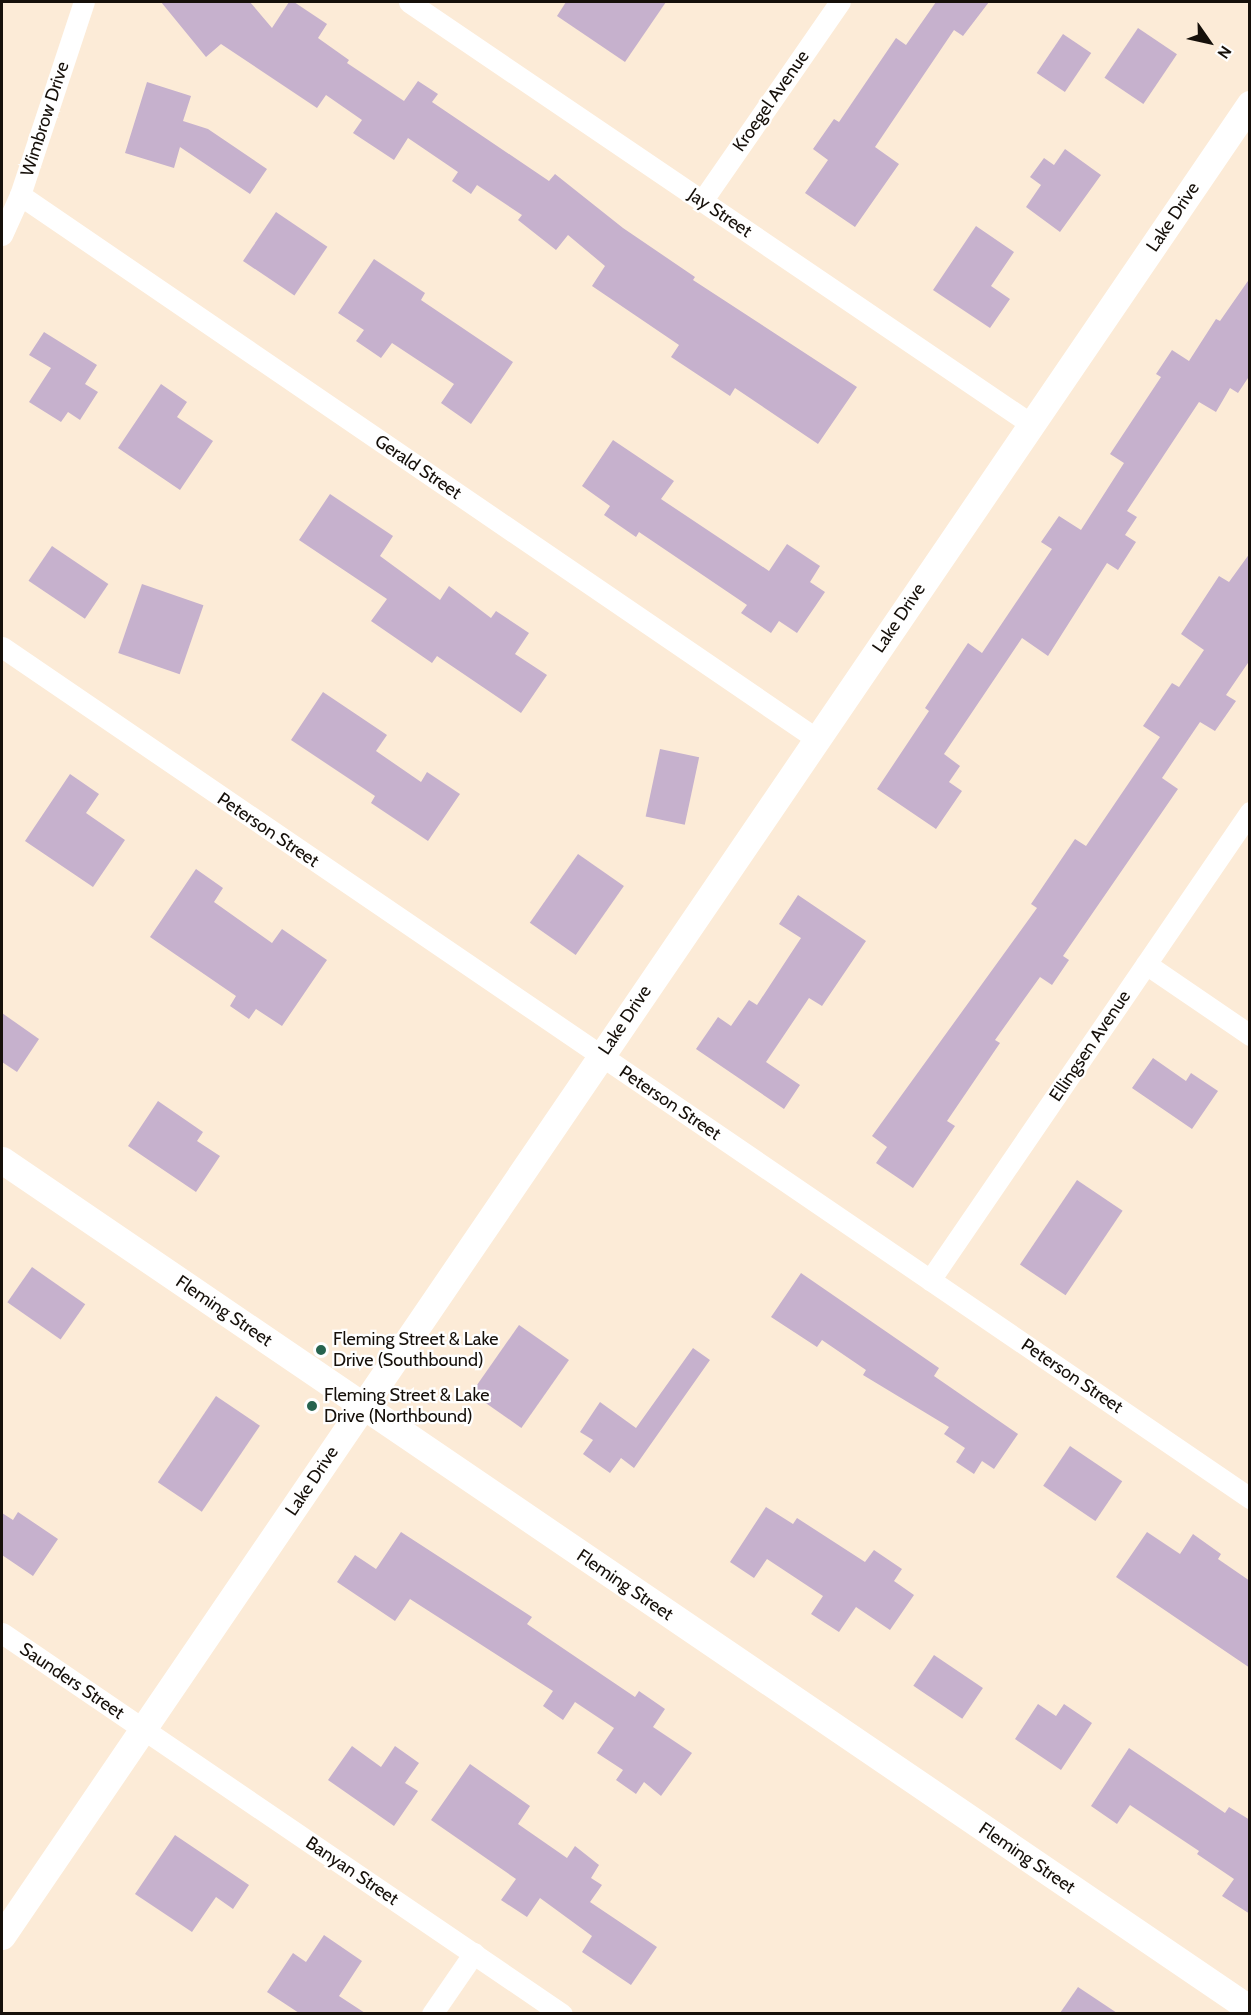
<!DOCTYPE html>
<html>
<head>
<meta charset="utf-8">
<style>
  body { margin:0 }
  #map { position:relative; width:1251px; height:2015px; overflow:hidden; background:#fcebd7; font-family:Cabin,sans-serif }
  div>[style] { position:absolute }
  [style*='--x'] { left:calc(var(--x)*1px); top:calc(var(--y)*1px); width:calc(var(--w)*1px); rotate:calc(var(--a)*1deg) }
  .building>* { inset:0; background:#c6b1cd; transform-origin:0 0 }
  .minor>* { height:21px; margin:-10.5px; padding:0 10.5px; transform-origin:10.5px; border-radius:10.5px; background:#fff }
  .tertiary>* { height:27px; margin:-13.5px; padding:0 13.5px; transform-origin:13.5px; border-radius:13.5px; background:#fff }
  .dots>* { width:16px; height:16px; translate:-50% -50%; box-sizing:border-box; border:3px solid #fff; border-radius:50% }
  span { translate:-50% -50%; white-space:nowrap; text-align:center; line-height:1.15; -webkit-text-stroke:4.5px #fff; paint-order:stroke }
  .street-label { font-size:18px; color:#16100a }
  .poi-label { font-size:18px; color:#16100a }
  .left { translate:0 -50%; text-align:left }
  .frame { position:absolute; inset:0; border:3px solid #16100a; pointer-events:none }
  .north { position:absolute; left:1179px; top:12px; width:60px; height:60px; -webkit-text-stroke:4px #fff; paint-order:stroke; rotate:124deg; font-size:16px; font-weight:700; line-height:24px; text-align:center; color:#16100a }
  .north::after { content:''; display:block; margin:auto; width:21px; height:27px; background:#16100a; clip-path:polygon(50% 0,100% 100%,50% 72%,0 100%) }
</style>
</head>
<body>
<div id="map">
  <div class="building">
    <div style="clip-path:polygon(161px 2px,250px 2px,272px 28px,289px 2px,294px 2px,327px 24px,318px 38px,349px 60px,347px 63px,404px 101px,418px 81px,438px 94px,432px 102px,549px 181px,555px 174px,623px 228px,695px 277px,693px 280px,857px 387px,818px 444px,735px 388px,730px 396px,671px 357px,679px 345px,592px 286px,605px 266px,568px 235px,556px 250px,518px 220px,522px 215px,477px 185px,471px 194px,452px 181px,458px 172px,408px 138px,394px 160px,353px 133px,362px 120px,326px 95px,317px 108px,221px 44px,206px 57px)"></div>
    <div style="clip-path:polygon(566px 2px,666px 2px,625px 62px,557px 16px)"></div>
    <div style="clip-path:polygon(936px 2px,989px 2px,963px 36px,954px 30px,875px 147px,899px 164px,855px 227px,805px 193px,828px 160px,813px 149px,834px 119px,839px 122px,896px 38px,906px 45px)"></div>
    <div style="left:1138px;top:28px;width:47px;height:60px;rotate:34deg"></div>
    <div style="left:1063px;top:34px;width:34px;height:47px;rotate:34deg"></div>
    <div style="clip-path:polygon(147px 82px,191px 96px,183px 121px,208px 129px,267px 169px,250px 194px,180px 147px,174px 168px,125px 153px)"></div>
    <div style="clip-path:polygon(1065px 149px,1101px 175px,1060px 232px,1026px 207px,1041px 185px,1030px 177px,1044px 158px,1054px 165px)"></div>
    <div style="left:276px;top:212px;width:62px;height:59px;rotate:34deg"></div>
    <div style="clip-path:polygon(976px 226px,1014px 252px,991px 286px,1010px 299px,990px 328px,933px 290px)"></div>
    <div style="clip-path:polygon(374px 259px,425px 293px,421px 300px,513px 362px,471px 424px,441px 403px,454px 384px,392px 343px,381px 358px,356px 341px,364px 330px,338px 313px)"></div>
    <div style="clip-path:polygon(1250px 278px,1250px 375px,1238px 393px,1230px 388px,1216px 412px,1199px 402px,1127px 511px,1137px 517px,1125px 535px,1136px 542px,1118px 570px,1107px 563px,1048px 656px,1022px 638px,944px 754px,960px 766px,949px 782px,962px 791px,936px 829px,877px 789px,929px 711px,925px 708px,968px 643px,982px 653px,1052px 549px,1041px 542px,1059px 516px,1081px 530px,1124px 463px,1110px 454px,1161px 377px,1156px 374px,1172px 350px,1189px 361px,1216px 319px,1220px 321px)"></div>
    <div style="clip-path:polygon(44px 332px,97px 365px,85px 384px,98px 392px,80px 420px,68px 412px,61px 422px,29px 402px,51px 368px,29px 355px)"></div>
    <div style="clip-path:polygon(161px 384px,187px 402px,177px 417px,213px 441px,180px 490px,118px 448px)"></div>
    <div style="clip-path:polygon(613px 440px,674px 481px,661px 499px,769px 571px,787px 544px,820px 566px,810px 582px,825px 592px,797px 633px,779px 621px,771px 633px,741px 613px,747px 605px,639px 532px,636px 537px,604px 515px,610px 506px,582px 486px)"></div>
    <div style="clip-path:polygon(330px 494px,393px 536px,380px 556px,440px 600px,449px 586px,491px 618px,496px 611px,529px 633px,515px 654px,547px 675px,521px 713px,437px 656px,432px 663px,371px 621px,387px 599px,299px 540px)"></div>
    <div style="left:52px;top:546px;width:68px;height:42px;rotate:34deg"></div>
    <div style="clip-path:polygon(1250px 553px,1250px 660px,1226px 695px,1236px 701px,1215px 731px,1200px 722px,1162px 778px,1178px 789px,1063px 956px,1069px 960px,1052px 985px,1040px 977px,995px 1040px,1000px 1043px,947px 1121px,955px 1126px,913px 1188px,876px 1163px,887px 1147px,872px 1136px,1037px 908px,1031px 904px,1075px 839px,1086px 846px,1160px 737px,1143px 726px,1172px 683px,1179px 687px,1204px 650px,1181px 634px,1219px 576px,1229px 582px)"></div>
    <div style="left:142px;top:584px;width:65px;height:73px;rotate:19deg"></div>
    <div style="clip-path:polygon(323px 692px,387px 735px,376px 751px,421px 782px,427px 772px,460px 794px,428px 841px,371px 803px,375px 796px,291px 740px)"></div>
    <div style="left:660px;top:749px;width:40px;height:69px;rotate:12deg"></div>
    <div style="clip-path:polygon(70px 774px,99px 794px,86px 813px,125px 840px,93px 887px,25px 841px)"></div>
    <div style="left:578px;top:854px;width:56px;height:84px;rotate:35deg"></div>
    <div style="clip-path:polygon(196px 869px,223px 888px,214px 902px,272px 943px,282px 929px,327px 960px,282px 1026px,256px 1009px,249px 1019px,230px 1006px,236px 996px,150px 937px)"></div>
    <div style="clip-path:polygon(798px 895px,866px 941px,822px 1006px,809px 998px,766px 1062px,800px 1085px,784px 1109px,696px 1049px,718px 1017px,731px 1026px,749px 1000px,757px 1005px,801px 938px,779px 924px)"></div>
    <div style="clip-path:polygon(2px 1013px,39px 1039px,17px 1072px,2px 1062px)"></div>
    <div style="clip-path:polygon(1153px 1058px,1186px 1081px,1191px 1073px,1218px 1091px,1192px 1129px,1132px 1088px)"></div>
    <div style="clip-path:polygon(158px 1101px,203px 1132px,197px 1141px,220px 1156px,196px 1192px,128px 1146px)"></div>
    <div style="left:1077px;top:1180px;width:55px;height:102px;rotate:34deg"></div>
    <div style="left:32px;top:1267px;width:65px;height:43px;rotate:35deg"></div>
    <div style="clip-path:polygon(801px 1273px,939px 1368px,934px 1376px,1018px 1434px,994px 1469px,982px 1461px,974px 1474px,956px 1462px,965px 1448px,944px 1434px,949px 1427px,863px 1375px,866px 1370px,822px 1340px,817px 1347px,771px 1317px)"></div>
    <div style="left:519px;top:1325px;width:61px;height:83px;rotate:35deg"></div>
    <div style="clip-path:polygon(693px 1348px,710px 1360px,634px 1468px,621px 1458px,610px 1473px,583px 1454px,593px 1440px,580px 1432px,600px 1402px,636px 1428px)"></div>
    <div style="left:216px;top:1396px;width:53px;height:104px;rotate:34deg"></div>
    <div style="left:1070px;top:1446px;width:63px;height:48px;rotate:34deg"></div>
    <div style="clip-path:polygon(766px 1507px,793px 1524px,797px 1518px,865px 1562px,874px 1550px,902px 1569px,894px 1581px,914px 1595px,890px 1630px,856px 1607px,839px 1632px,811px 1614px,823px 1596px,767px 1559px,754px 1578px,730px 1562px)"></div>
    <div style="clip-path:polygon(18px 1512px,58px 1539px,33px 1576px,2px 1555px,2px 1513px,13px 1520px)"></div>
    <div style="clip-path:polygon(401px 1532px,532px 1617px,527px 1624px,635px 1697px,639px 1691px,665px 1709px,653px 1727px,692px 1753px,661px 1796px,644px 1782px,636px 1794px,616px 1780px,623px 1770px,597px 1753px,614px 1728px,575px 1702px,563px 1720px,543px 1706px,553px 1691px,410px 1599px,395px 1621px,337px 1582px,355px 1555px,376px 1569px)"></div>
    <div style="clip-path:polygon(1147px 1532px,1180px 1554px,1193px 1534px,1221px 1554px,1218px 1559px,1250px 1581px,1250px 1668px,1116px 1577px)"></div>
    <div style="left:934px;top:1655px;width:59px;height:37px;rotate:34deg"></div>
    <div style="clip-path:polygon(1038px 1704px,1056px 1716px,1064px 1704px,1092px 1723px,1061px 1770px,1015px 1739px)"></div>
    <div style="clip-path:polygon(352px 1746px,381px 1767px,395px 1746px,419px 1763px,405px 1783px,418px 1791px,394px 1826px,328px 1780px)"></div>
    <div style="clip-path:polygon(1129px 1748px,1225px 1813px,1229px 1807px,1250px 1820px,1250px 1914px,1222px 1896px,1234px 1879px,1197px 1854px,1199px 1851px,1130px 1805px,1117px 1824px,1091px 1806px)"></div>
    <div style="clip-path:polygon(470px 1764px,530px 1806px,518px 1824px,567px 1858px,575px 1846px,599px 1865px,591px 1878px,602px 1885px,590px 1902px,657px 1947px,631px 1985px,582px 1952px,592px 1936px,540px 1898px,527px 1917px,501px 1900px,516px 1879px,431px 1820px)"></div>
    <div style="clip-path:polygon(175px 1835px,249px 1885px,233px 1909px,216px 1897px,192px 1932px,135px 1894px)"></div>
    <div style="clip-path:polygon(324px 1935px,362px 1961px,339px 1996px,365px 2013px,299px 2013px,267px 1992px,293px 1953px,306px 1962px)"></div>
    <div style="clip-path:polygon(1078px 1987px,1117px 2013px,1060px 2013px)"></div>
  </div>
  <div class="minor">
    <div style="--x:409;--y:2;--w:752;--a:34.16"></div>
    <div style="--x:20;--y:195;--w:965;--a:34.32"></div>
    <div style="--x:702;--y:201;--w:242;--a:-55.3"></div>
    <div style="--x:2;--y:235;--w:44;--a:-65.8"></div>
    <div style="--x:20;--y:195;--w:203;--a:-71.7"></div>
    <div style="--x:2;--y:647;--w:1511;--a:34.29"></div>
    <div style="--x:1146;--y:964;--w:126;--a:34.3"></div>
    <div style="--x:930;--y:1280;--w:567;--a:-55.64"></div>
    <div style="--x:2;--y:1633;--w:677;--a:34.23"></div>
    <div style="--x:432;--y:2014;--w:74;--a:-55.5"></div>
  </div>
  <div class="tertiary">
    <div style="--x:2;--y:1160;--w:1509;--a:34.23"></div>
    <div style="--x:2;--y:1936;--w:2217;--a:-55.74"></div>
  </div>
  <div class="dots">
    <div style="left:321px;top:1350px;background:#27634e"></div>
    <div style="left:312px;top:1406px;background:#27634e"></div>
  </div>
  <div class="street-label">
    <span style="left:771px;top:101px;rotate:-55deg">Kroegel Avenue</span>
    <span style="left:45px;top:119px;rotate:-72deg">Wimbrow Drive</span>
    <span style="left:720px;top:213px;rotate:34deg">Jay Street</span>
    <span style="left:1173px;top:217px;rotate:-56deg">Lake Drive</span>
    <span style="left:418px;top:467px;rotate:34deg">Gerald Street</span>
    <span style="left:899px;top:618px;rotate:-56deg">Lake Drive</span>
    <span style="left:268px;top:830px;rotate:34deg">Peterson Street</span>
    <span style="left:625px;top:1020px;rotate:-56deg">Lake Drive</span>
    <span style="left:1090px;top:1046px;rotate:-56deg">Ellingsen Avenue</span>
    <span style="left:670px;top:1103px;rotate:34deg">Peterson Street</span>
    <span style="left:224px;top:1311px;rotate:34deg">Fleming Street</span>
    <span style="left:1072px;top:1376px;rotate:34deg">Peterson Street</span>
    <span style="left:312px;top:1481px;rotate:-56deg">Lake Drive</span>
    <span style="left:625px;top:1585px;rotate:34deg">Fleming Street</span>
    <span style="left:72px;top:1681px;rotate:34deg">Saunders Street</span>
    <span style="left:1027px;top:1858px;rotate:34deg">Fleming Street</span>
    <span style="left:352px;top:1871px;rotate:34deg">Banyan Street</span>
  </div>
  <div class="poi-label">
    <span class="left" style="left:333px;top:1350px">Fleming Street &amp; Lake<br>Drive (Southbound)</span>
    <span class="left" style="left:324px;top:1406px">Fleming Street &amp; Lake<br>Drive (Northbound)</span>
  </div>
  <div class="frame"></div>
  <div class="north">N</div>
</div>
</body>
</html>
